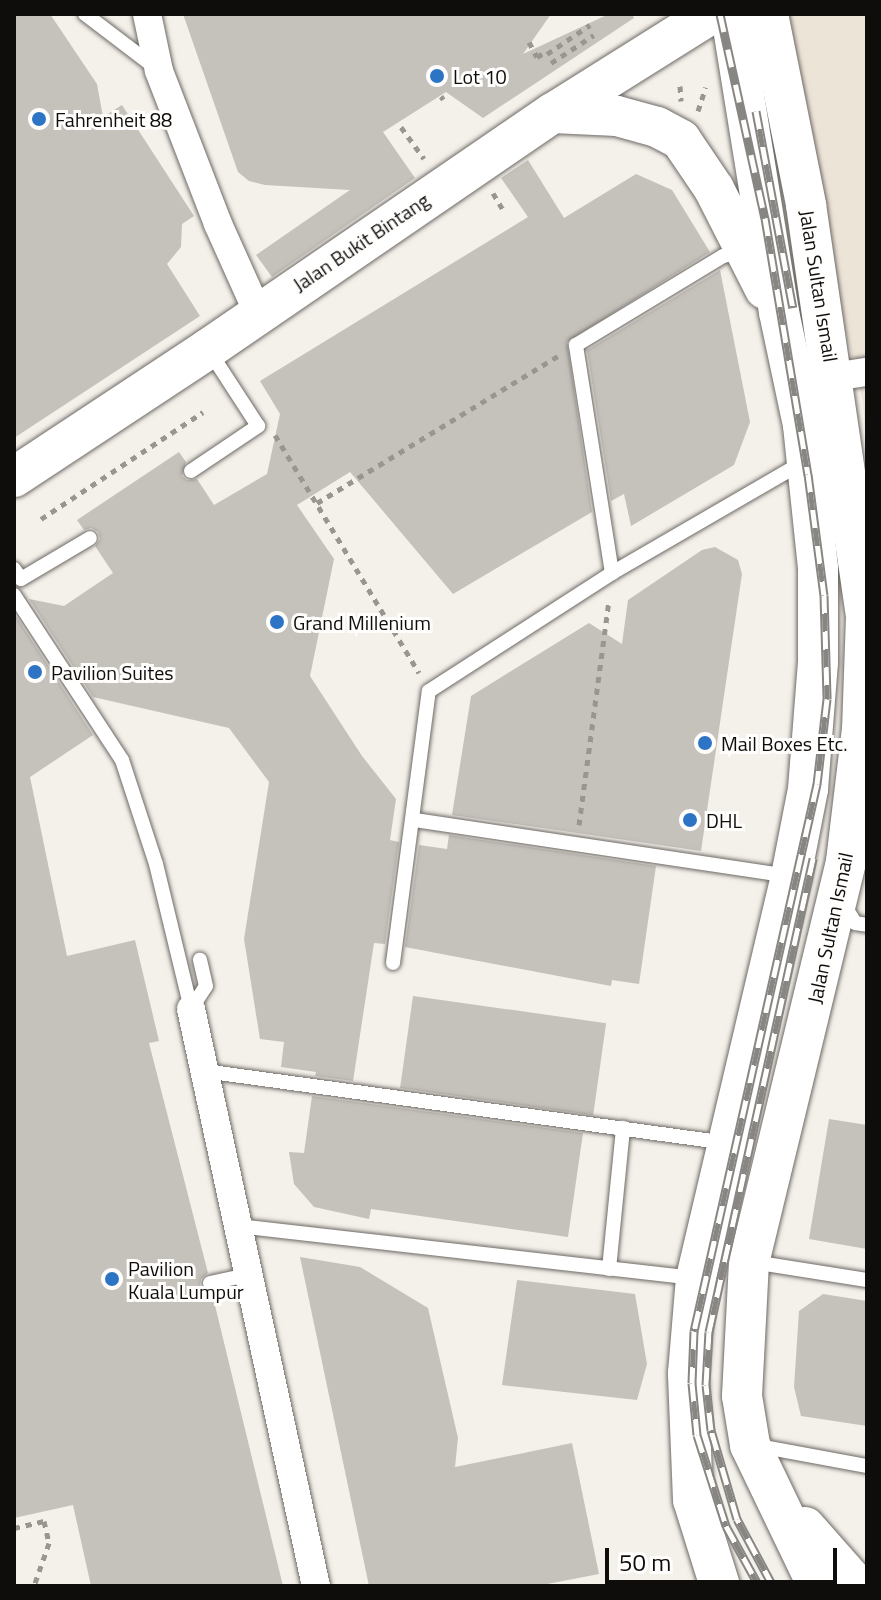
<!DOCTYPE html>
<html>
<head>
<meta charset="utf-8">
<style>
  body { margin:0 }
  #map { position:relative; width:881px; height:1600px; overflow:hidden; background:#f4f0ea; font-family:"Titillium Web",sans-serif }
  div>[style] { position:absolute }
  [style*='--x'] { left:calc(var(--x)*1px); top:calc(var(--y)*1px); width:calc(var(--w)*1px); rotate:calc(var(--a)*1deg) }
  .built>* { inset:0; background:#ede4d8 }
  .building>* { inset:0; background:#c5c1bb; transform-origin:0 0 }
  .path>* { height:5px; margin-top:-2.5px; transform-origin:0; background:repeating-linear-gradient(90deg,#999692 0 6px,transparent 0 12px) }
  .roads { filter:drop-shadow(0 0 2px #6d6964) drop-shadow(0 0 2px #6d6964) }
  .service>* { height:14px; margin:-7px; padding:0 7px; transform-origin:7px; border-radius:7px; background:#fff }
  .minor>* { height:28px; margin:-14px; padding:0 14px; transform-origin:14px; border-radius:14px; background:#fff }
  .secondary>* { height:40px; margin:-20px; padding:0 20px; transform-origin:20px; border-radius:20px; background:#fff }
  .rail>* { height:9px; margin-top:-4.5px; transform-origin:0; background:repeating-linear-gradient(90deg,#fffefd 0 18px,#888682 0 36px); box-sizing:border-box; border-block:2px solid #888682 }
  .dots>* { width:22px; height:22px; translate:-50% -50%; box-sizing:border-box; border:4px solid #fffefd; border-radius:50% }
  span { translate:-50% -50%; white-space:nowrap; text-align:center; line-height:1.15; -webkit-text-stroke:6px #fffefd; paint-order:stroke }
  .poi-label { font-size:20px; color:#0e0d0b }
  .left { translate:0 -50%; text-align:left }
  .street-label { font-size:20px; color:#0e0d0b }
  .frame { position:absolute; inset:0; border:16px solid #0e0d0b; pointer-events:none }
  .scale { position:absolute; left:605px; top:1548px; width:232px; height:36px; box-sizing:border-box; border:4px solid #0e0d0b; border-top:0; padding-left:10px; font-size:24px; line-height:28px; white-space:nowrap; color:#0e0d0b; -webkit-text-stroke:6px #fffefd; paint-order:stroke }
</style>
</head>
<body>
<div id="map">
  <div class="built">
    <div style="clip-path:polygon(771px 14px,867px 14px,867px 459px,863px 402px)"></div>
  </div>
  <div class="building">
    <div style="clip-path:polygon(14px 14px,50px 14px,97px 84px,103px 117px,122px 105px,194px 216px,182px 224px,181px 247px,167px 264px,200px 316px,14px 438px)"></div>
    <div style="clip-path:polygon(183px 14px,551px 14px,523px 54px,609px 14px,632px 14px,634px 18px,483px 118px,446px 92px,383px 132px,415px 178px,272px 277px,256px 255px,350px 190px,265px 185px,249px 181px,238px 172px)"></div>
    <div style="clip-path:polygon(528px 160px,564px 218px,636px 174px,672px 190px,710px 252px,567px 342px,592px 512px,453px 594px,350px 472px,297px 505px,334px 559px,310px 676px,362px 756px,396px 799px,390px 840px,399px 842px,385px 944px,374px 943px,353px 1081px,315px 1076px,316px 1072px,281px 1067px,284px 1042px,260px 1039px,244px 939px,269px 782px,229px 728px,93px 697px,29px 599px,64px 606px,113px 573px,95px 546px,100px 539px,98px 532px,91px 528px,84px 530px,77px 520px,179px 452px,186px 462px,182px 476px,187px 480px,197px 479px,214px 505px,267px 474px,280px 414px,260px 381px,528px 217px,501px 178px)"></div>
    <div style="clip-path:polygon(720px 270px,750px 422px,734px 465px,631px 526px,624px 494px,611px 501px,587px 350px)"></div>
    <div style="clip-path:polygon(715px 547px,738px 560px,742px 574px,701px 851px,452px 815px,471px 696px,589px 623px,622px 644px,628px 600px,702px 550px)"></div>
    <div style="clip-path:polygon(14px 613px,93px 735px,30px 777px,67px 956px,135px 940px,159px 1041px,149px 1043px,208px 1273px,201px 1279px,200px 1286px,212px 1293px,283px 1586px,91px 1586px,73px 1505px,14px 1518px)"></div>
    <div style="clip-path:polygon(449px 835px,656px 866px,639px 984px,612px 980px,611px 986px,405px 947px,419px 845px,447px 849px)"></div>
    <div style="left:413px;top:996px;width:195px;height:93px;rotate:8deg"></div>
    <div style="clip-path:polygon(312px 1096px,583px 1133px,568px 1237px,371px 1209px,369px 1219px,314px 1207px,294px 1184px,289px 1152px,304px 1153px)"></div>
    <div style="clip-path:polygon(829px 1119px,867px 1125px,867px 1249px,809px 1239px)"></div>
    <div style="clip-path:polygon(300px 1257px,360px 1267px,428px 1308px,458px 1438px,455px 1467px,572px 1443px,599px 1574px,537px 1586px,369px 1586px)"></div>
    <div style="clip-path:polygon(517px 1280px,635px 1294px,647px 1364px,637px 1400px,502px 1385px)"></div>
    <div style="clip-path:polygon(823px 1294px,867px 1301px,867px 1426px,801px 1416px,794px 1387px,799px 1311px)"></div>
  </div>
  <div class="path">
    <div style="--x:529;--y:42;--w:17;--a:62"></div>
    <div style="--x:537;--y:57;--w:8;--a:-30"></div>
    <div style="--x:547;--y:54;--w:52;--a:-34"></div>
    <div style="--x:551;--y:63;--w:51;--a:-33.1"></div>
    <div style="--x:680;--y:86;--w:15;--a:86"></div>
    <div style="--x:441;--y:96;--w:4;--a:56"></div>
    <div style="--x:698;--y:111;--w:25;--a:-72"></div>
    <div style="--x:401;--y:127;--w:39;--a:54"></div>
    <div style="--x:493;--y:193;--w:23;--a:59"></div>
    <div style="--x:275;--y:435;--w:278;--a:58.8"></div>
    <div style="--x:317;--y:503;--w:282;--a:-31.4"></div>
    <div style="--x:41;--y:519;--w:194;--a:-33.4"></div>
    <div style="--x:579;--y:825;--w:226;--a:-82.4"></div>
    <div style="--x:14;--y:1528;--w:31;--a:-13"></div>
    <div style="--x:44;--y:1521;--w:23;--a:77"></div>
    <div style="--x:49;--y:1543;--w:46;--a:109.2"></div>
  </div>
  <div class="roads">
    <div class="service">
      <div style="--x:85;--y:14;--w:89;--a:37.3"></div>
      <div style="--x:191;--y:471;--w:81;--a:-33.9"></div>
      <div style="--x:258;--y:426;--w:88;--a:-123"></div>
      <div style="--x:14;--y:569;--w:12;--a:55"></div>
      <div style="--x:21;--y:579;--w:80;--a:-30.7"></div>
      <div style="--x:612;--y:573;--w:231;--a:-99"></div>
      <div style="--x:576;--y:345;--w:172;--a:-31.2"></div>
      <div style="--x:723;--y:256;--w:20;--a:-11"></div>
      <div style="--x:14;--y:595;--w:197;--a:56.8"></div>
      <div style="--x:122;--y:760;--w:109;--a:71.9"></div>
      <div style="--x:156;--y:864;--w:149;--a:76.4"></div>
      <div style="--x:415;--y:820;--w:379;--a:8.5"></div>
      <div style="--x:843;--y:903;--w:23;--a:59"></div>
      <div style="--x:855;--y:923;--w:12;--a:9"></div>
      <div style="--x:393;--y:963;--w:274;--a:-82.5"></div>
      <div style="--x:429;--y:691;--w:218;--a:-32.8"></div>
      <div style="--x:612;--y:573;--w:220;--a:-30.1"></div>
      <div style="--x:191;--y:1009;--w:27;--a:-57"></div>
      <div style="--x:206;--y:986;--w:27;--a:-103"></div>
      <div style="--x:204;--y:1071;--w:528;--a:7.84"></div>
      <div style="--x:238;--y:1226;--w:459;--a:6.5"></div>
      <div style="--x:753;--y:1262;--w:115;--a:9"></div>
      <div style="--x:609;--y:1269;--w:142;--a:-84.3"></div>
      <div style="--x:210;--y:1283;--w:39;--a:-12"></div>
      <div style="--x:758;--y:1446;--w:111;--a:10.4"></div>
    </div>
    <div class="minor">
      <div style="--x:147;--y:14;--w:58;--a:78.1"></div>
      <div style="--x:159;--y:71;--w:164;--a:68.9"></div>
      <div style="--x:218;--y:224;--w:98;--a:65.8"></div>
      <div style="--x:834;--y:377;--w:33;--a:-9"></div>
      <div style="--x:191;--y:1009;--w:590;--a:77.78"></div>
    </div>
    <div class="secondary">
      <div style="--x:768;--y:14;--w:195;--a:78.7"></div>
      <div style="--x:806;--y:205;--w:415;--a:81.7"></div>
      <div style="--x:866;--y:616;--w:113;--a:92"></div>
      <div style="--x:862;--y:729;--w:134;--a:96.9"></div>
      <div style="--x:846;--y:862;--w:412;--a:103.6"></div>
      <div style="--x:749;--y:1262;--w:134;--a:93"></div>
      <div style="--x:742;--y:1396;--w:50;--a:80.7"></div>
      <div style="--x:750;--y:1445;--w:157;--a:64.3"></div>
      <div style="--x:553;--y:113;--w:64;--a:2.7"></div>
      <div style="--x:617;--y:116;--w:41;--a:15.4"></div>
      <div style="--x:657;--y:127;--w:27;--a:28"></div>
      <div style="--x:681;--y:140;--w:59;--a:56"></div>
      <div style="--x:714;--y:189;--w:112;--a:63"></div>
      <div style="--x:14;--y:477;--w:232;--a:-33.4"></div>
      <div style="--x:208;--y:349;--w:418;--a:-34.4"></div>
      <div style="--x:553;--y:113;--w:186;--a:-32.1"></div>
      <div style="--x:805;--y:1527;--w:79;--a:48.6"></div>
      <div style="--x:720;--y:1586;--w:90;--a:-107.4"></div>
      <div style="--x:693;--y:1500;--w:127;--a:-92.3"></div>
      <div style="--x:688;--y:1373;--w:95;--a:-85.2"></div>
      <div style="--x:696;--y:1278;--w:413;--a:-76.7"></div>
      <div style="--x:791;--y:876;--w:89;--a:-78.9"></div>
      <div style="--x:808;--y:789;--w:127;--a:-85.5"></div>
      <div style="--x:818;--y:662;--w:94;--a:-90"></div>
      <div style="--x:818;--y:568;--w:144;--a:-96"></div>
      <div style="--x:803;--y:425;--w:116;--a:-102"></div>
      <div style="--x:779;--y:312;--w:302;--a:-99.2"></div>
    </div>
  </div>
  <div class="rail">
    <div style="--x:720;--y:14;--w:209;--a:77.6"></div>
    <div style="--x:765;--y:218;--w:260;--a:80.5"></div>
    <div style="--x:808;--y:474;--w:122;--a:82.5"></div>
    <div style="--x:824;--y:595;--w:104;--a:88.3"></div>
    <div style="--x:827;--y:699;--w:86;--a:96.7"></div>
    <div style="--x:817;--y:784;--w:561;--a:102.67"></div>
    <div style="--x:694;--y:1331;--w:52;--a:92.2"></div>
    <div style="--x:692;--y:1383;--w:52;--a:84.5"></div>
    <div style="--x:697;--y:1435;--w:96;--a:72.3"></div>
    <div style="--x:726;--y:1526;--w:68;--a:61.2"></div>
    <div style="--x:756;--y:111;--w:200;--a:79.4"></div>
    <div style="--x:773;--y:1586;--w:76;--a:-118.2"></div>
    <div style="--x:737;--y:1519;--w:93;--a:-106.3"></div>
    <div style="--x:711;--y:1430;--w:45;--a:-96.3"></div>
    <div style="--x:706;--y:1385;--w:53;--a:-86.8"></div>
    <div style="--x:709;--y:1332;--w:485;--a:-77.6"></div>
  </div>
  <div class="dots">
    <div style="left:437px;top:76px;background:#2d74c5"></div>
    <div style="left:39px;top:119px;background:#2d74c5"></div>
    <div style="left:277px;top:622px;background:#2d74c5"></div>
    <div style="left:35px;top:672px;background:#2d74c5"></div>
    <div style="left:705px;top:743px;background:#2d74c5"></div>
    <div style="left:690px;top:820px;background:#2d74c5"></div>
    <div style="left:112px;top:1279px;background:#2d74c5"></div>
  </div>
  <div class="poi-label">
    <span class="left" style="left:453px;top:76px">Lot 10</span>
    <span class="left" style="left:55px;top:119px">Fahrenheit 88</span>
    <span class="left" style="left:293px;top:622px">Grand Millenium</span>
    <span class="left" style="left:51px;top:672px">Pavilion Suites</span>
    <span class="left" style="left:721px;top:743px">Mail Boxes Etc.</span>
    <span class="left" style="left:706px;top:820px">DHL</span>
    <span class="left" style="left:128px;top:1280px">Pavilion<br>Kuala Lumpur</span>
  </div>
  <div class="street-label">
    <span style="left:361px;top:242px;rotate:-34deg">Jalan Bukit Bintang</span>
    <span style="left:819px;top:286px;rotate:81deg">Jalan Sultan Ismail</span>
    <span style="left:830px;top:928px;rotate:-78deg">Jalan Sultan Ismail</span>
  </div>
  <div class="frame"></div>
  <div class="scale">50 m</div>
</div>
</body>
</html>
